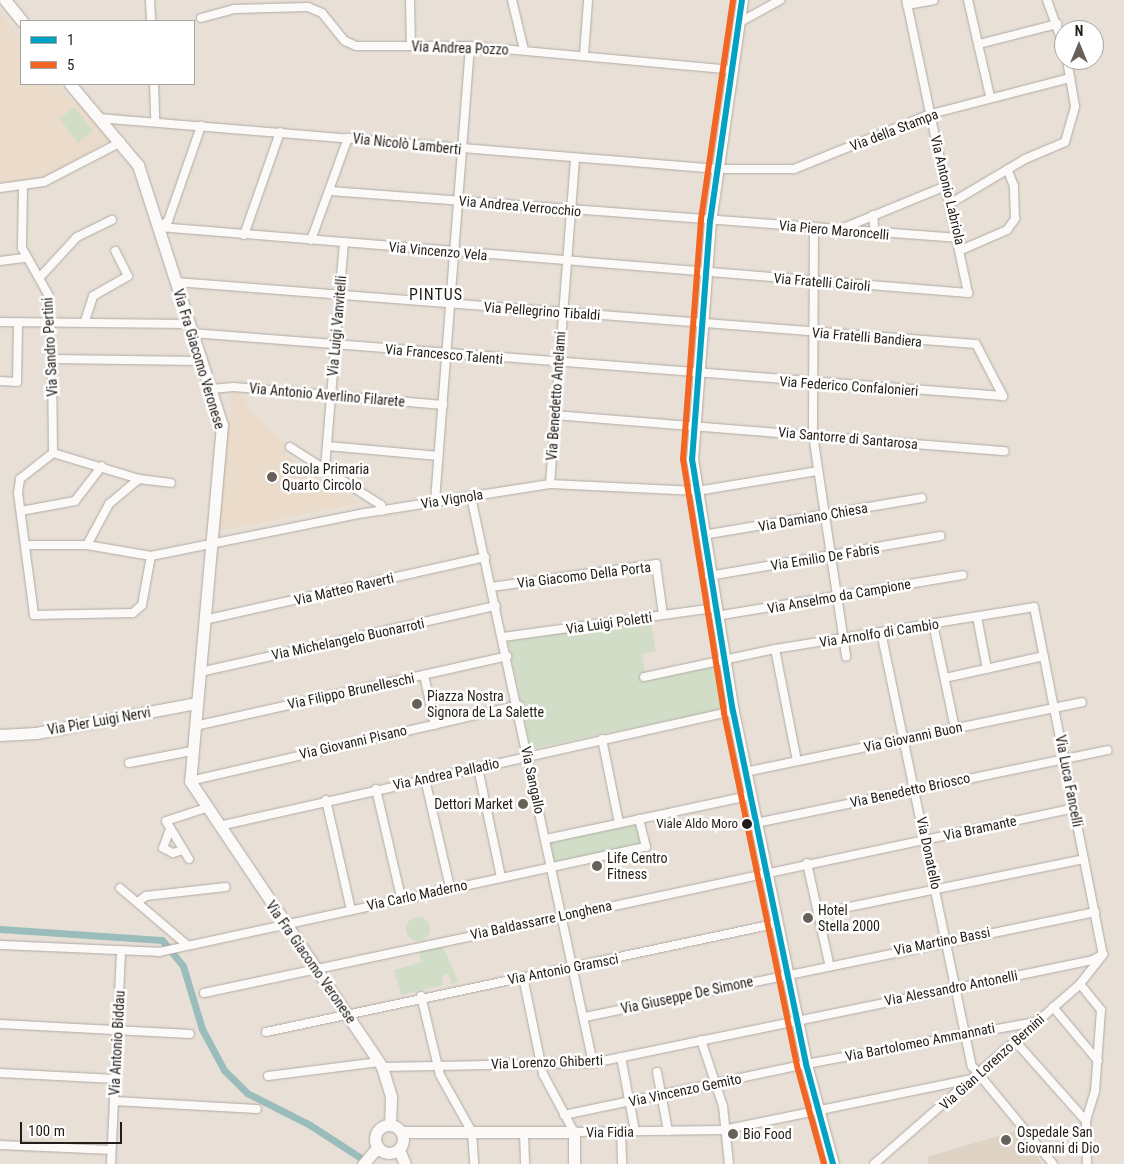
<!DOCTYPE html>
<html>
<head>
<meta charset="utf-8">
<style>
  body { margin:0 }
  #map { position:relative; width:1124px; height:1164px; overflow:hidden; background:#e8e0d7; font-family:"Roboto Condensed",sans-serif }
  div>[style] { position:absolute }
  [style*='--x'] { left:calc(var(--x)*1px); top:calc(var(--y)*1px); width:calc(var(--w)*1px); rotate:calc(var(--a)*1deg) }
  .built>* { inset:0; background:#eadbca }
  .medical>* { inset:0; background:#ded3c5 }
  .green>* { inset:0; background:#d1ddc6; transform-origin:0 0 }
  .round { border-radius:50% }
  .canal>* { height:7px; margin:-3.5px; padding:0 3.5px; transform-origin:3.5px; border-radius:3.5px; background:#9abdbc }
  .roads { filter:drop-shadow(0 0 1px #b0aaa3) drop-shadow(0 0 1px #b0aaa3) }
  .street>* { height:8px; margin:-4px; padding:0 4px; transform-origin:4px; border-radius:4px; background:#fcfaf9 }
  .secondary>* { height:11px; margin:-5.5px; padding:0 5.5px; transform-origin:5.5px; border-radius:5.5px; background:#fcfaf9 }
  .secondary>.ring { margin:-5.5px; padding:0; box-sizing:content-box; background:none; border:11px solid #fcfaf9; border-radius:50% }
  .bus-1>* { height:6px; margin:-3px; padding:0 3px; transform-origin:3px; border-radius:3px; background:#02a2c5 }
  .bus-2>* { height:6px; margin:-3px; padding:0 3px; transform-origin:3px; border-radius:3px; background:#f26522 }
  .dots>* { width:14px; height:14px; translate:-50% -50%; box-sizing:border-box; border:2px solid #fff; border-radius:50% }
  span { translate:-50% -50%; white-space:nowrap; text-align:center; line-height:1.15; -webkit-text-stroke:5px #fff; paint-order:stroke }
  .bus-label { font-size:13px; color:#231d17 }
  .right { translate:-100% -50%; text-align:right }
  .street-label { font-size:14px; color:#231d17 }
  .poi-label { font-size:14px; color:#231d17 }
  .left { translate:0 -50%; text-align:left }
  .quarter-label { font-size:16px; color:#231d17; letter-spacing:1px }
  .legend { position:absolute; left:20px; top:20px; width:175px; height:65px; box-sizing:border-box; background:#fff; border:1px solid #a7a5a2; margin:0; padding:6px 9px; list-style:none; font-size:15px; color:#231d17 }
  .legend li { display:flex; align-items:center; gap:10px; height:25px }
  .legend b { width:25px; border:1px solid #a7a5a2 }
  .north { position:absolute; left:1054px; top:20px; width:50px; height:50px; box-sizing:border-box; background:#fff; border:1px solid #a7a5a2; border-radius:50%; rotate:0deg; font-size:14px; font-weight:700; line-height:20px; text-align:center; color:#231d17 }
  .north::after { content:''; display:block; margin:auto; width:18px; height:22px; background:#68615a; clip-path:polygon(50% 0,100% 100%,50% 72%,0 100%) }
  .scale { position:absolute; left:20px; top:1122px; width:102px; height:22px; box-sizing:border-box; border:2px solid #231d17; border-top:0; padding-left:6px; font-size:15px; line-height:18px; white-space:nowrap; color:#231d17; -webkit-text-stroke:4px #fff; paint-order:stroke }
</style>
</head>
<body>
<div id="map">
  <div class="built">
    <div style="clip-path:polygon(0 12px,21px 40px,21px 84px,54px 84px,90px 115px,110px 140px,44px 177px,0 184px)"></div>
    <div style="clip-path:polygon(232px 393px,239px 393px,251px 411px,285px 444px,285px 455px,359px 503px,219px 531px)"></div>
  </div>
  <div class="medical">
    <div style="clip-path:polygon(1018px 1130px,1042px 1164px,929px 1164px,927px 1157px)"></div>
  </div>
  <div class="green">
    <div style="left:75px;top:107px;width:30px;height:19px;rotate:53deg"></div>
    <div style="clip-path:polygon(650px 621px,656px 651px,642px 654px,646px 676px,719px 663px,728px 708px,531px 749px,508px 641px)"></div>
    <div style="left:638px;top:822px;width:23px;height:91px;rotate:77deg"></div>
    <div class="round" style="left:406px;top:917px;width:24px;height:24px"></div>
    <div style="clip-path:polygon(442px 944px,458px 982px,452px 984px,448px 974px,442px 976px,443px 985px,401px 995px,394px 970px,421px 962px,419px 950px)"></div>
  </div>
  <div class="canal">
    <div style="--x:0;--y:929;--w:162;--a:3.9"></div>
    <div style="--x:162;--y:940;--w:33;--a:51"></div>
    <div style="--x:183;--y:966;--w:66;--a:73.2"></div>
    <div style="--x:202;--y:1029;--w:47;--a:61.8"></div>
    <div style="--x:224;--y:1070;--w:33;--a:45"></div>
    <div style="--x:247;--y:1093;--w:71;--a:26.9"></div>
    <div style="--x:310;--y:1125;--w:68;--a:33"></div>
  </div>
  <div class="roads">
    <div class="street">
      <div style="--x:150;--y:0;--w:21;--a:87"></div>
      <div style="--x:410;--y:0;--w:46;--a:88.8"></div>
      <div style="--x:512;--y:0;--w:51;--a:76.5"></div>
      <div style="--x:968;--y:0;--w:98;--a:77.1"></div>
      <div style="--x:1047;--y:0;--w:50;--a:70.1"></div>
      <div style="--x:907;--y:5;--w:27;--a:-10"></div>
      <div style="--x:201;--y:18;--w:34;--a:-15"></div>
      <div style="--x:234;--y:9;--w:74;--a:-1.5"></div>
      <div style="--x:308;--y:7;--w:15;--a:23"></div>
      <div style="--x:322;--y:13;--w:36;--a:51"></div>
      <div style="--x:345;--y:41;--w:12;--a:24"></div>
      <div style="--x:356;--y:46;--w:114;--a:0"></div>
      <div style="--x:470;--y:46;--w:265;--a:5.2"></div>
      <div style="--x:740;--y:22;--w:46;--a:-28.8"></div>
      <div style="--x:979;--y:44;--w:81;--a:-14.4"></div>
      <div style="--x:584;--y:55;--w:55;--a:-85.8"></div>
      <div style="--x:154;--y:84;--w:37;--a:88"></div>
      <div style="--x:98;--y:118;--w:622;--a:4.7"></div>
      <div style="--x:718;--y:169;--w:76;--a:0"></div>
      <div style="--x:794;--y:169;--w:148;--a:-21.9"></div>
      <div style="--x:931;--y:114;--w:144;--a:-14.5"></div>
      <div style="--x:0;--y:188;--w:44;--a:-7.8"></div>
      <div style="--x:44;--y:182;--w:87;--a:-27.5"></div>
      <div style="--x:23;--y:188;--w:60;--a:91"></div>
      <div style="--x:22;--y:248;--w:55;--a:60.6"></div>
      <div style="--x:49;--y:296;--w:63;--a:87.3"></div>
      <div style="--x:52;--y:359;--w:94;--a:89.4"></div>
      <div style="--x:53;--y:453;--w:42;--a:141.8"></div>
      <div style="--x:20;--y:479;--w:14;--a:98"></div>
      <div style="--x:18;--y:493;--w:123;--a:82.5"></div>
      <div style="--x:34;--y:615;--w:99;--a:-1.2"></div>
      <div style="--x:133;--y:613;--w:12;--a:-42"></div>
      <div style="--x:142;--y:605;--w:50;--a:-79.6"></div>
      <div style="--x:330;--y:191;--w:631;--a:4.27"></div>
      <div style="--x:951;--y:203;--w:86;--a:-30.7"></div>
      <div style="--x:1025;--y:159;--w:43;--a:-23"></div>
      <div style="--x:1065;--y:142;--w:37;--a:-74"></div>
      <div style="--x:1075;--y:106;--w:47;--a:-99.9"></div>
      <div style="--x:873;--y:215;--w:19;--a:84"></div>
      <div style="--x:159;--y:227;--w:812;--a:4.66"></div>
      <div style="--x:968;--y:293;--w:299;--a:-101.9"></div>
      <div style="--x:159;--y:227;--w:11;--a:-34"></div>
      <div style="--x:168;--y:221;--w:101;--a:-70.8"></div>
      <div style="--x:814;--y:228;--w:207;--a:90.3"></div>
      <div style="--x:813;--y:435;--w:224;--a:81.5"></div>
      <div style="--x:841;--y:229;--w:113;--a:-22.3"></div>
      <div style="--x:244;--y:235;--w:109;--a:-70.7"></div>
      <div style="--x:311;--y:240;--w:109;--a:-70.1"></div>
      <div style="--x:961;--y:250;--w:50;--a:-23.5"></div>
      <div style="--x:1007;--y:230;--w:14;--a:-54"></div>
      <div style="--x:1015;--y:219;--w:33;--a:-92"></div>
      <div style="--x:1014;--y:186;--w:18;--a:-112"></div>
      <div style="--x:0;--y:261;--w:26;--a:-7"></div>
      <div style="--x:41;--y:276;--w:53;--a:-47.3"></div>
      <div style="--x:77;--y:237;--w:39;--a:-26"></div>
      <div style="--x:176;--y:282;--w:802;--a:4.43"></div>
      <div style="--x:976;--y:344;--w:59;--a:62.6"></div>
      <div style="--x:85;--y:321;--w:26;--a:-72"></div>
      <div style="--x:93;--y:296;--w:40;--a:-29.7"></div>
      <div style="--x:128;--y:276;--w:28;--a:-117"></div>
      <div style="--x:0;--y:322;--w:188;--a:0.6"></div>
      <div style="--x:192;--y:333;--w:813;--a:4.44"></div>
      <div style="--x:52;--y:359;--w:147;--a:0.8"></div>
      <div style="--x:0;--y:381;--w:17;--a:3"></div>
      <div style="--x:17;--y:382;--w:59;--a:-89"></div>
      <div style="--x:211;--y:389;--w:23;--a:-5"></div>
      <div style="--x:234;--y:387;--w:210;--a:4.9"></div>
      <div style="--x:555;--y:415;--w:451;--a:4.6"></div>
      <div style="--x:327;--y:446;--w:112;--a:5.1"></div>
      <div style="--x:290;--y:447;--w:108;--a:32.5"></div>
      <div style="--x:381;--y:505;--w:6;--a:72"></div>
      <div style="--x:53;--y:453;--w:90;--a:16.8"></div>
      <div style="--x:139;--y:479;--w:32;--a:7"></div>
      <div style="--x:325;--y:468;--w:226;--a:-85.2"></div>
      <div style="--x:550;--y:484;--w:327;--a:-85.6"></div>
      <div style="--x:471;--y:497;--w:579;--a:77.84"></div>
      <div style="--x:435;--y:501;--w:456;--a:-85.6"></div>
      <div style="--x:21;--y:511;--w:55;--a:-10.5"></div>
      <div style="--x:75;--y:501;--w:44;--a:-52.4"></div>
      <div style="--x:703;--y:535;--w:222;--a:-9.6"></div>
      <div style="--x:26;--y:545;--w:61;--a:0"></div>
      <div style="--x:87;--y:545;--w:65;--a:9.8"></div>
      <div style="--x:151;--y:556;--w:218;--a:-11.4"></div>
      <div style="--x:365;--y:513;--w:187;--a:-8.9"></div>
      <div style="--x:550;--y:484;--w:147;--a:2.7"></div>
      <div style="--x:697;--y:491;--w:123;--a:-9.4"></div>
      <div style="--x:87;--y:545;--w:47;--a:-61.8"></div>
      <div style="--x:109;--y:504;--w:39;--a:-40"></div>
      <div style="--x:709;--y:576;--w:235;--a:-9.8"></div>
      <div style="--x:491;--y:587;--w:167;--a:-7.9"></div>
      <div style="--x:656;--y:564;--w:51;--a:82.2"></div>
      <div style="--x:716;--y:616;--w:250;--a:-9.4"></div>
      <div style="--x:977;--y:617;--w:53;--a:79.1"></div>
      <div style="--x:204;--y:620;--w:288;--a:-12.6"></div>
      <div style="--x:933;--y:624;--w:106;--a:78.1"></div>
      <div style="--x:881;--y:632;--w:443;--a:78.2"></div>
      <div style="--x:972;--y:1066;--w:127;--a:50.4"></div>
      <div style="--x:503;--y:637;--w:213;--a:-7.8"></div>
      <div style="--x:775;--y:649;--w:114;--a:78.9"></div>
      <div style="--x:200;--y:672;--w:303;--a:-12.6"></div>
      <div style="--x:424;--y:675;--w:51;--a:77.6"></div>
      <div style="--x:644;--y:677;--w:134;--a:-12.1"></div>
      <div style="--x:775;--y:649;--w:262;--a:-9.2"></div>
      <div style="--x:1034;--y:607;--w:354;--a:78.8"></div>
      <div style="--x:945;--y:678;--w:101;--a:-12.5"></div>
      <div style="--x:195;--y:726;--w:320;--a:-12.6"></div>
      <div style="--x:602;--y:739;--w:86;--a:78.6"></div>
      <div style="--x:129;--y:763;--w:64;--a:-10.8"></div>
      <div style="--x:478;--y:768;--w:111;--a:78.1"></div>
      <div style="--x:745;--y:772;--w:344;--a:-11.7"></div>
      <div style="--x:425;--y:779;--w:111;--a:77"></div>
      <div style="--x:190;--y:781;--w:337;--a:-13"></div>
      <div style="--x:376;--y:789;--w:111;--a:77"></div>
      <div style="--x:326;--y:800;--w:113;--a:77.2"></div>
      <div style="--x:756;--y:823;--w:359;--a:-11.7"></div>
      <div style="--x:219;--y:826;--w:527;--a:-12.61"></div>
      <div style="--x:170;--y:829;--w:20;--a:110"></div>
      <div style="--x:163;--y:848;--w:11;--a:27"></div>
      <div style="--x:173;--y:853;--w:10;--a:-17"></div>
      <div style="--x:546;--y:839;--w:208;--a:-12"></div>
      <div style="--x:189;--y:859;--w:44;--a:-121.2"></div>
      <div style="--x:166;--y:821;--w:42;--a:-18"></div>
      <div style="--x:807;--y:863;--w:102;--a:77.6"></div>
      <div style="--x:120;--y:888;--w:88;--a:40.4"></div>
      <div style="--x:138;--y:902;--w:10;--a:-37"></div>
      <div style="--x:146;--y:896;--w:80;--a:-6.5"></div>
      <div style="--x:819;--y:913;--w:270;--a:-11.5"></div>
      <div style="--x:0;--y:945;--w:159;--a:2.5"></div>
      <div style="--x:159;--y:952;--w:498;--a:-12.2"></div>
      <div style="--x:646;--y:847;--w:29;--a:-104"></div>
      <div style="--x:523;--y:977;--w:99;--a:78.3"></div>
      <div style="--x:543;--y:1074;--w:66;--a:61.9"></div>
      <div style="--x:574;--y:1132;--w:149;--a:-0.8"></div>
      <div style="--x:723;--y:1130;--w:253;--a:-11.6"></div>
      <div style="--x:1080;--y:984;--w:33;--a:51"></div>
      <div style="--x:1101;--y:1010;--w:81;--a:94.2"></div>
      <div style="--x:1095;--y:1091;--w:31;--a:107"></div>
      <div style="--x:204;--y:993;--w:890;--a:-11.99"></div>
      <div style="--x:421;--y:996;--w:81;--a:76.5"></div>
      <div style="--x:440;--y:1075;--w:65;--a:60.7"></div>
      <div style="--x:472;--y:1132;--w:32;--a:86"></div>
      <div style="--x:1053;--y:1007;--w:70;--a:50.2"></div>
      <div style="--x:585;--y:1017;--w:521;--a:-11.63"></div>
      <div style="--x:0;--y:1024;--w:190;--a:3"></div>
      <div style="--x:266;--y:1032;--w:524;--a:-12"></div>
      <div style="--x:701;--y:1040;--w:70;--a:71.6"></div>
      <div style="--x:723;--y:1106;--w:58;--a:84.1"></div>
      <div style="--x:1015;--y:1041;--w:107;--a:48.4"></div>
      <div style="--x:1086;--y:1121;--w:43;--a:88.7"></div>
      <div style="--x:621;--y:1057;--w:75;--a:79.3"></div>
      <div style="--x:382;--y:1067;--w:211;--a:-1.1"></div>
      <div style="--x:593;--y:1063;--w:510;--a:-11.64"></div>
      <div style="--x:1093;--y:960;--w:12;--a:-31"></div>
      <div style="--x:657;--y:1072;--w:60;--a:79.4"></div>
      <div style="--x:0;--y:1073;--w:115;--a:3"></div>
      <div style="--x:268;--y:1076;--w:112;--a:-7.2"></div>
      <div style="--x:114;--y:1101;--w:143;--a:3.2"></div>
      <div style="--x:564;--y:1115;--w:247;--a:-11.9"></div>
      <div style="--x:806;--y:1064;--w:232;--a:-10.4"></div>
      <div style="--x:621;--y:1131;--w:33;--a:88"></div>
      <div style="--x:524;--y:1133;--w:31;--a:88"></div>
      <div style="--x:0;--y:1145;--w:111;--a:2.6"></div>
      <div style="--x:111;--y:1164;--w:212;--a:-87.3"></div>
      <div style="--x:874;--y:1164;--w:274;--a:-41.1"></div>
      <div style="--x:1080;--y:984;--w:37;--a:-52"></div>
    </div>
    <div class="secondary">
      <div style="--x:5;--y:0;--w:27;--a:51"></div>
      <div style="--x:742;--y:0;--w:223;--a:98.2"></div>
      <div style="--x:710;--y:221;--w:239;--a:94.3"></div>
      <div style="--x:692;--y:459;--w:255;--a:80.8"></div>
      <div style="--x:733;--y:711;--w:360;--a:78.3"></div>
      <div style="--x:806;--y:1064;--w:104;--a:74.9"></div>
      <div style="--x:70;--y:84;--w:106;--a:50"></div>
      <div style="--x:138;--y:165;--w:273;--a:72.1"></div>
      <div style="--x:222;--y:425;--w:357;--a:95.1"></div>
      <div style="--x:190;--y:781;--w:344;--a:56.1"></div>
      <div style="--x:382;--y:1067;--w:31;--a:73"></div>
      <div style="--x:391;--y:1097;--w:27;--a:92"></div>
      <div style="--x:0;--y:735;--w:36;--a:-3"></div>
      <div style="--x:36;--y:733;--w:164;--a:-10.6"></div>
      <div class="ring" style="left:375px;top:1125px;width:17px;height:17px"></div>
      <div style="--x:402;--y:1132;--w:172;--a:0"></div>
      <div style="--x:574;--y:1132;--w:32;--a:90"></div>
      <div style="--x:399;--y:1150;--w:15;--a:67"></div>
      <div style="--x:363;--y:1164;--w:23;--a:-49"></div>
    </div>
  </div>
  <div class="bus-1">
    <div style="--x:742;--y:0;--w:223;--a:98.2"></div>
    <div style="--x:710;--y:221;--w:239;--a:94.3"></div>
    <div style="--x:692;--y:459;--w:255;--a:80.8"></div>
    <div style="--x:733;--y:711;--w:360;--a:78.3"></div>
    <div style="--x:806;--y:1064;--w:104;--a:74.9"></div>
  </div>
  <div class="bus-2">
    <div style="--x:733;--y:0;--w:222;--a:98.3"></div>
    <div style="--x:701;--y:220;--w:240;--a:94.3"></div>
    <div style="--x:683;--y:459;--w:257;--a:80.8"></div>
    <div style="--x:724;--y:713;--w:360;--a:78.3"></div>
    <div style="--x:797;--y:1066;--w:102;--a:74.6"></div>
  </div>
  <div class="dots">
    <div style="left:272px;top:477px;background:#68615a"></div>
    <div style="left:417px;top:704px;background:#68615a"></div>
    <div style="left:523px;top:804px;background:#68615a"></div>
    <div style="left:747px;top:824px;background:#231d17"></div>
    <div style="left:597px;top:866px;background:#68615a"></div>
    <div style="left:808px;top:918px;background:#68615a"></div>
    <div style="left:733px;top:1134px;background:#68615a"></div>
    <div style="left:1006px;top:1140px;background:#68615a"></div>
  </div>
  <div class="bus-label">
    <span class="right" style="left:738px;top:824px">Viale Aldo Moro</span>
  </div>
  <div class="street-label">
    <span style="left:460px;top:48px;rotate:2deg">Via Andrea Pozzo</span>
    <span style="left:894px;top:130px;rotate:-21deg">Via della Stampa</span>
    <span style="left:407px;top:144px;rotate:6deg">Via Nicolò Lamberti</span>
    <span style="left:948px;top:190px;rotate:77deg">Via Antonio Labriola</span>
    <span style="left:520px;top:206px;rotate:5deg">Via Andrea Verrocchio</span>
    <span style="left:834px;top:230px;rotate:5deg">Via Piero Maroncelli</span>
    <span style="left:438px;top:251px;rotate:5deg">Via Vincenzo Vela</span>
    <span style="left:822px;top:282px;rotate:5deg">Via Fratelli Cairoli</span>
    <span style="left:542px;top:311px;rotate:4deg">Via Pellegrino Tibaldi</span>
    <span style="left:337px;top:326px;rotate:-85deg">Via Luigi Vanvitelli</span>
    <span style="left:867px;top:337px;rotate:5deg">Via Fratelli Bandiera</span>
    <span style="left:50px;top:347px;rotate:-93deg">Via Sandro Pertini</span>
    <span style="left:444px;top:354px;rotate:5deg">Via Francesco Talenti</span>
    <span style="left:199px;top:359px;rotate:73deg">Via Fra Giacomo Veronese</span>
    <span style="left:849px;top:386px;rotate:4deg">Via Federico Confalonieri</span>
    <span style="left:327px;top:395px;rotate:5deg">Via Antonio Averlino Filarete</span>
    <span style="left:556px;top:396px;rotate:-86deg">Via Benedetto Antelami</span>
    <span style="left:848px;top:438px;rotate:5deg">Via Santorre di Santarosa</span>
    <span style="left:452px;top:499px;rotate:-9deg">Via Vignola</span>
    <span style="left:813px;top:517px;rotate:-10deg">Via Damiano Chiesa</span>
    <span style="left:825px;top:557px;rotate:-9deg">Via Emilio De Fabris</span>
    <span style="left:584px;top:575px;rotate:-7deg">Via Giacomo Della Porta</span>
    <span style="left:344px;top:589px;rotate:-13deg">Via Matteo Raverti</span>
    <span style="left:839px;top:596px;rotate:-10deg">Via Anselmo da Campione</span>
    <span style="left:609px;top:623px;rotate:-8deg">Via Luigi Poletti</span>
    <span style="left:879px;top:633px;rotate:-9deg">Via Arnolfo di Cambio</span>
    <span style="left:348px;top:639px;rotate:-12deg">Via Michelangelo Buonarroti</span>
    <span style="left:351px;top:691px;rotate:-12deg">Via Filippo Brunelleschi</span>
    <span style="left:99px;top:721px;rotate:-10deg">Via Pier Luigi Nervi</span>
    <span style="left:913px;top:737px;rotate:-12deg">Via Giovanni Buon</span>
    <span style="left:353px;top:742px;rotate:-13deg">Via Giovanni Pisano</span>
    <span style="left:446px;top:774px;rotate:-12deg">Via Andrea Palladio</span>
    <span style="left:533px;top:780px;rotate:78deg">Via Sangallo</span>
    <span style="left:1069px;top:781px;rotate:79deg">Via Luca Fancelli</span>
    <span style="left:910px;top:790px;rotate:-12deg">Via Benedetto Briosco</span>
    <span style="left:980px;top:828px;rotate:-12deg">Via Bramante</span>
    <span style="left:929px;top:853px;rotate:78deg">Via Donatello</span>
    <span style="left:417px;top:895px;rotate:-12deg">Via Carlo Maderno</span>
    <span style="left:541px;top:920px;rotate:-12deg">Via Baldassarre Longhena</span>
    <span style="left:942px;top:941px;rotate:-11deg">Via Martino Bassi</span>
    <span style="left:311px;top:962px;rotate:55deg">Via Fra Giacomo Veronese</span>
    <span style="left:563px;top:969px;rotate:-11deg">Via Antonio Gramsci</span>
    <span style="left:951px;top:988px;rotate:-11deg">Via Alessandro Antonelli</span>
    <span style="left:687px;top:995px;rotate:-12deg">Via Giuseppe De Simone</span>
    <span style="left:920px;top:1042px;rotate:-11deg">Via Bartolomeo Ammannati</span>
    <span style="left:117px;top:1043px;rotate:-87deg">Via Antonio Biddau</span>
    <span style="left:547px;top:1062px;rotate:-2deg">Via Lorenzo Ghiberti</span>
    <span style="left:992px;top:1062px;rotate:-42deg">Via Gian Lorenzo Bernini</span>
    <span style="left:685px;top:1090px;rotate:-12deg">Via Vincenzo Gemito</span>
    <span style="left:610px;top:1132px;rotate:-1deg">Via Fidia</span>
  </div>
  <div class="poi-label">
    <span class="left" style="left:282px;top:477px">Scuola Primaria<br>Quarto Circolo</span>
    <span class="left" style="left:427px;top:704px">Piazza Nostra<br>Signora de La Salette</span>
    <span class="right" style="left:513px;top:804px">Dettori Market</span>
    <span class="left" style="left:607px;top:866px">Life Centro<br>Fitness</span>
    <span class="left" style="left:818px;top:918px">Hotel<br>Stella 2000</span>
    <span class="left" style="left:1017px;top:1140px">Ospedale San<br>Giovanni di Dio</span>
    <span class="left" style="left:743px;top:1134px">Bio Food</span>
  </div>
  <div class="quarter-label">
    <span style="left:436px;top:295px">PINTUS</span>
  </div>
  <ul class="legend">
  <li><b style="height:6px;background:#02a2c5"></b>1</li>
  <li><b style="height:6px;background:#f26522"></b>5</li>
  </ul>
  <div class="north">N</div>
  <div class="scale">100 m</div>
</div>
</body>
</html>
